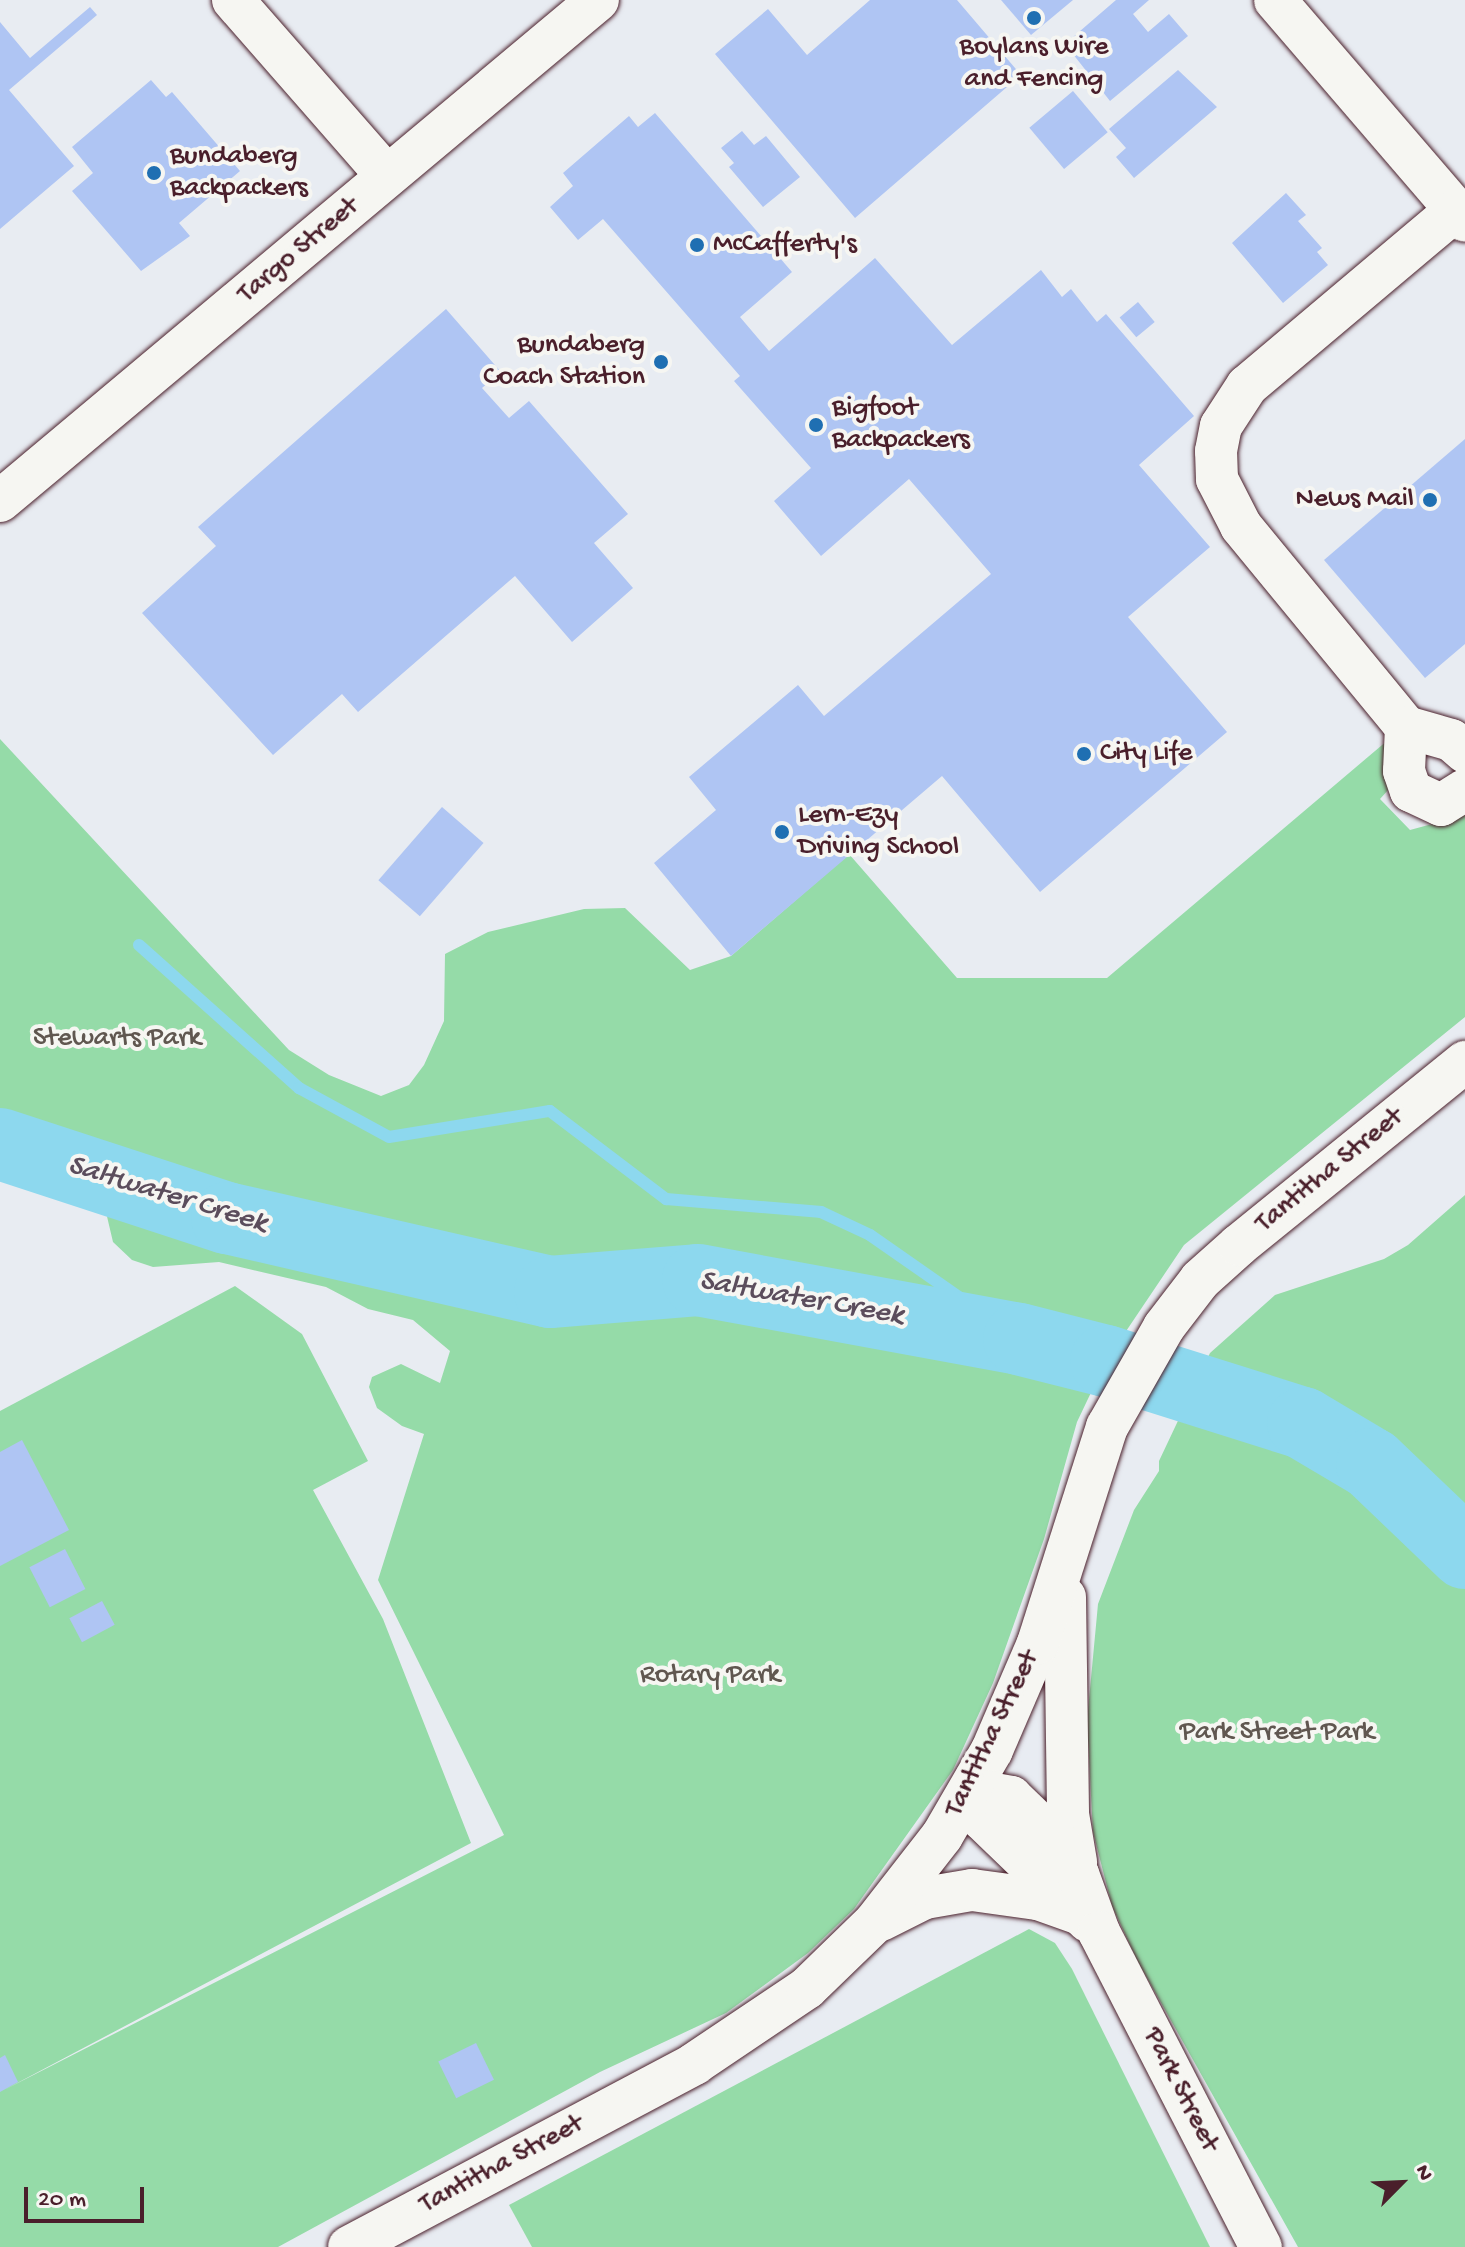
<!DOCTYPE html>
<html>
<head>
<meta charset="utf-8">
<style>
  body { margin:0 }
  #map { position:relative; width:1465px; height:2247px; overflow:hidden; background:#e8ecf2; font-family:"Gochi Hand",sans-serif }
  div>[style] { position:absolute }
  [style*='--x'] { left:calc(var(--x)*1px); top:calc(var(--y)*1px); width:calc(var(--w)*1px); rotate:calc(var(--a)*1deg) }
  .green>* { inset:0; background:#95dba8 }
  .stream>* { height:12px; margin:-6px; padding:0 6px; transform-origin:6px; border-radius:6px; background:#8dd8ee }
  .river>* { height:72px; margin:-36px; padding:0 36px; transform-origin:36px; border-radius:36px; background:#8dd8ee }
  .building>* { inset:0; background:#afc5f3; transform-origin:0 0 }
  .roads { filter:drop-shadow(0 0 2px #4a1f2b) drop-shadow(0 0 2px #4a1f2b) }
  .minor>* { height:42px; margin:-21px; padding:0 21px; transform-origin:21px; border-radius:21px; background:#f6f6f2 }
  .dots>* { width:22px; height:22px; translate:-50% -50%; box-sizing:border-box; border:4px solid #f6f6f2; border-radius:50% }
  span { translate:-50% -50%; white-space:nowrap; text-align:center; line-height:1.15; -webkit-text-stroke:8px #f6f6f2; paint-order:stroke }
  .poi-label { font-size:28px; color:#4a1f2b }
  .left { translate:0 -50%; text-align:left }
  .right { translate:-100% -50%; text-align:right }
  .street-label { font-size:28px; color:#4a1f2b }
  .park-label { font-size:28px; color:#605750 }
  .water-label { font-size:30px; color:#5b4d5c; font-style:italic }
  .north { position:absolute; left:1361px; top:2143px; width:80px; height:80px; -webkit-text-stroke:6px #f6f6f2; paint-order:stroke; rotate:66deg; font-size:22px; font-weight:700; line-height:32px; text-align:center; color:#4a1f2b }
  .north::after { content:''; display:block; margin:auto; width:28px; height:36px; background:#4a1f2b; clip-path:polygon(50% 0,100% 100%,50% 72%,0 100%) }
  .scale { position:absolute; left:24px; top:2187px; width:120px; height:36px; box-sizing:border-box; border:4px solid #4a1f2b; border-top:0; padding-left:10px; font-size:24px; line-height:28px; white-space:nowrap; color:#4a1f2b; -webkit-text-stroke:6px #f6f6f2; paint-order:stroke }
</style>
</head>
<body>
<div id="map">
  <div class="green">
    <div style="clip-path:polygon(0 739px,289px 1050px,329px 1075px,381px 1096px,409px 1085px,424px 1065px,444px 1021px,445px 954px,488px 932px,584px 909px,625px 908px,690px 970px,731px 956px,849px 854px,957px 978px,1107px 978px,1388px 740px,1389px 789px,1380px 799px,1410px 830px,1465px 815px,1465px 1017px,1184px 1245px,1106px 1361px,1077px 1422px,1044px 1539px,993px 1683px,953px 1770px,854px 1909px,808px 1953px,726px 2013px,600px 2072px,278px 2247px,0 2247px,0 1411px,235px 1286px,302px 1334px,368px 1461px,313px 1490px,383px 1619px,471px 1843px,4px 2090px,504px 1835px,378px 1580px,424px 1434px,402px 1426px,377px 1408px,369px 1387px,372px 1377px,401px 1364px,440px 1383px,450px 1351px,413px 1320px,368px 1309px,326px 1287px,219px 1262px,153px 1267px,132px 1260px,113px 1242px,105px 1208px,129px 1203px,147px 1207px,356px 1277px,415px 1283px,418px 1249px,145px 1173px,0 1121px)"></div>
    <div style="clip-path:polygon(1465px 1195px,1465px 2247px,1298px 2247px,1137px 1960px,1112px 1906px,1093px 1832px,1087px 1721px,1098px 1604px,1134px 1510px,1159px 1471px,1159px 1461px,1210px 1353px,1275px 1295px,1384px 1259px,1408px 1245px)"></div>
    <div style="clip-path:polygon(1029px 1929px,1055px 1943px,1072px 1969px,1210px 2247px,532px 2247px,509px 2205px)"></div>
  </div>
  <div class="stream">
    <div style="--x:139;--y:945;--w:215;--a:41.8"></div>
    <div style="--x:299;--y:1088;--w:102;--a:28.6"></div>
    <div style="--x:389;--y:1137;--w:163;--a:-9.2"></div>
    <div style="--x:550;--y:1111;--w:146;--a:37.2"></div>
    <div style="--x:666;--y:1199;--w:156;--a:4.8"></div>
    <div style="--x:821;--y:1212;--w:54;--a:25.1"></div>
    <div style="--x:870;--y:1235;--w:182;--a:34.9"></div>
  </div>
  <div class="river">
    <div style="--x:0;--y:1144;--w:239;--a:18.1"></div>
    <div style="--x:227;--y:1218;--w:331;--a:12.9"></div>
    <div style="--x:550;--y:1292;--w:148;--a:-4.6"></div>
    <div style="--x:698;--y:1280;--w:326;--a:10.4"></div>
    <div style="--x:1019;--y:1339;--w:90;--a:14.2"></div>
    <div style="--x:1106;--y:1361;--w:207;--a:17.5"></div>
    <div style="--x:1303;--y:1423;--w:80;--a:30.7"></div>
    <div style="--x:1372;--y:1464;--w:129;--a:43.7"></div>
  </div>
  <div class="building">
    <div style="clip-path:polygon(870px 0,957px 0,1021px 75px,855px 218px,715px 54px,768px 9px,807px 55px)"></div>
    <div style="clip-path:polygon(1001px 0,1073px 0,1031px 35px)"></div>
    <div style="clip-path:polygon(1116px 0,1149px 0,1133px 14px,1148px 32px,1169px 14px,1188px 36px,1110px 101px,1065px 44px)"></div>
    <div style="clip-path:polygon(90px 7px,97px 15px,9px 90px,74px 166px,0 229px,0 22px,30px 58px)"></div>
    <div style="clip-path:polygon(1178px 70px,1217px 107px,1134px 178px,1116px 157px,1126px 148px,1109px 129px)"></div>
    <div style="clip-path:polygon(151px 80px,166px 97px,172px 92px,240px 171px,179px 223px,190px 236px,141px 271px,72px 191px,93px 173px,72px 147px)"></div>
    <div style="left:1073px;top:91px;width:54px;height:57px;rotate:50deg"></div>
    <div style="clip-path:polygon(655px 113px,792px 272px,740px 317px,769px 351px,875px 258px,952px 345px,1041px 270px,1062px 297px,1071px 289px,1097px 322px,1106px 314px,1194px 416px,1139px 465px,1210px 547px,1128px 617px,1227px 732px,1040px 892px,942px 776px,731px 956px,654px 863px,716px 810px,689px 777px,798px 685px,824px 716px,991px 574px,909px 479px,821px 556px,774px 501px,811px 468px,734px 381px,740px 376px,603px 219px,578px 240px,550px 207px,573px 186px,563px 173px,629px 116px,638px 127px)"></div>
    <div style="clip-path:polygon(742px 131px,754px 145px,766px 136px,800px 177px,763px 207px,729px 167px,734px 163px,721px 148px)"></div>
    <div style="clip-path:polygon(1286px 193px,1306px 215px,1298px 221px,1322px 248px,1317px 252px,1328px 265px,1283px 303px,1232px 243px)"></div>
    <div style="left:1138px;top:302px;width:26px;height:24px;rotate:50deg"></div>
    <div style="clip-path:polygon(446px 309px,501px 372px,482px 388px,509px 418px,529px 401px,628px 514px,594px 543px,633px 588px,572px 642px,515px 576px,358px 712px,342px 694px,273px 755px,142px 613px,216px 546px,198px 527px)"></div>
    <div style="clip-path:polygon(1465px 439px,1465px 644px,1425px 678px,1324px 560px)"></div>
    <div style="left:442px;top:807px;width:55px;height:97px;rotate:41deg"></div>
    <div style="clip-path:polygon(22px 1440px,69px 1530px,0 1566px,0 1452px)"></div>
    <div style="left:65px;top:1549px;width:45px;height:40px;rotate:63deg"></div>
    <div style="left:102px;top:1601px;width:27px;height:37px;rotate:62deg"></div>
    <div style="left:476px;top:2043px;width:41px;height:42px;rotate:64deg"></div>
    <div style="clip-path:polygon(5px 2055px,18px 2082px,0 2092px,0 2058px)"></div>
  </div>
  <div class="roads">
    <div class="minor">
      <div style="--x:233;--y:0;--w:234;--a:48.8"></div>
      <div style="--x:1275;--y:0;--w:291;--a:49.3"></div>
      <div style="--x:0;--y:501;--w:780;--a:-39.96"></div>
      <div style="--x:1406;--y:727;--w:260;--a:-129.4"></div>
      <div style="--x:1241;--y:526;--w:53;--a:-117.1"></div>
      <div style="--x:1217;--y:479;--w:28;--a:-92"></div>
      <div style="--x:1216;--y:451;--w:25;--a:-79"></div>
      <div style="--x:1221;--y:426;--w:48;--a:-57"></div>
      <div style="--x:1247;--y:386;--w:273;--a:-40.1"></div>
      <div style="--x:1465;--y:752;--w:18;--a:-139"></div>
      <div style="--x:1451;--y:740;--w:47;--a:-163.9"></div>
      <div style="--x:1406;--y:727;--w:44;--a:92.6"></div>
      <div style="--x:1404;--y:771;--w:21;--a:71"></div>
      <div style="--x:1411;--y:791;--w:33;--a:25"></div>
      <div style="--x:1441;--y:805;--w:28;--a:-32"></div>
      <div style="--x:1065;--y:1597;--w:217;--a:89.2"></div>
      <div style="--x:1068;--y:1814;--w:49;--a:80.5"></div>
      <div style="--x:881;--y:1920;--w:49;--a:-26.6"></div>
      <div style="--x:925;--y:1898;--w:48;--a:-9.7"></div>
      <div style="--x:972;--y:1890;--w:67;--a:7.8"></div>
      <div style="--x:1038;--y:1899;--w:41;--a:19.7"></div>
      <div style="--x:1088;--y:1921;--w:147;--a:-136.1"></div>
      <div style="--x:982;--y:1819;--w:31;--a:-109"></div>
      <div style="--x:972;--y:1790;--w:40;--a:10"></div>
      <div style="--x:1011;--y:1797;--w:68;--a:43.8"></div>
      <div style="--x:1060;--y:1844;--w:35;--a:59"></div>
      <div style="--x:1078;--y:1874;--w:62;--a:70.1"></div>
      <div style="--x:1099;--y:1932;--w:354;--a:62.8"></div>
      <div style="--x:349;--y:2247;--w:391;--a:-27.9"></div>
      <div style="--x:694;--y:2064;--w:136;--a:-33.9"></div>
      <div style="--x:807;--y:1988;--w:95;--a:-44.1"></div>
      <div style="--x:875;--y:1922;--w:109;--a:-52.1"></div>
      <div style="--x:942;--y:1836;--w:99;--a:-59.8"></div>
      <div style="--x:992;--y:1750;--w:116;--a:-66.7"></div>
      <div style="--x:1038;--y:1643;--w:227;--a:-72.3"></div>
      <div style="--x:1107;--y:1427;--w:115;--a:-60.3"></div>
      <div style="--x:1164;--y:1327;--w:59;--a:-52.5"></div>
      <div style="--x:1200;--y:1280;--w:52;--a:-41.9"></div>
      <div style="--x:1239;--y:1245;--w:291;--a:-39"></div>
    </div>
  </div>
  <div class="dots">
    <div style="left:1034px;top:18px;background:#1f6fb2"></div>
    <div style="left:154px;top:173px;background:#1f6fb2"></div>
    <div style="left:697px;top:245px;background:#1f6fb2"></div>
    <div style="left:661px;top:362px;background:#1f6fb2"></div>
    <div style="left:816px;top:425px;background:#1f6fb2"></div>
    <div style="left:1430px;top:500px;background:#1f6fb2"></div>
    <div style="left:1084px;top:754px;background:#1f6fb2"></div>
    <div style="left:782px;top:832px;background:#1f6fb2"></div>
  </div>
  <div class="poi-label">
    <span style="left:1034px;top:64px">Boylans Wire<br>and Fencing</span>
    <span class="left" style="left:170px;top:173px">Bundaberg<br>Backpackers</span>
    <span class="left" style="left:713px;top:245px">McCafferty's</span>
    <span class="right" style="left:645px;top:362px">Bundaberg<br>Coach Station</span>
    <span class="left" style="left:832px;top:425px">Bigfoot<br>Backpackers</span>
    <span class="right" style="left:1414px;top:500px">News Mail</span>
    <span class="left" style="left:1100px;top:754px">City Life</span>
    <span class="left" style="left:798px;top:832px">Lern-Ezy<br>Driving School</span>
  </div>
  <div class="street-label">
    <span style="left:299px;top:251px;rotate:-40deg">Targo Street</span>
    <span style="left:1330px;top:1171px;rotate:-39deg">Tantitha Street</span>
    <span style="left:993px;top:1734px;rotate:-64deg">Tantitha Street</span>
    <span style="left:1180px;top:2090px;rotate:63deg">Park Street</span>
    <span style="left:502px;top:2165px;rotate:-28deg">Tantitha Street</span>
  </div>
  <div class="park-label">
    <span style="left:117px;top:1039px">Stewarts Park</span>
    <span style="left:710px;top:1676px">Rotary Park</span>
    <span style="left:1277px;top:1733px">Park Street Park</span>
  </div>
  <div class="water-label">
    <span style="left:167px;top:1196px;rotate:17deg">Saltwater Creek</span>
    <span style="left:801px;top:1300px;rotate:10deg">Saltwater Creek</span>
  </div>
  <div class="north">N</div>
  <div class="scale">20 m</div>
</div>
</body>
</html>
